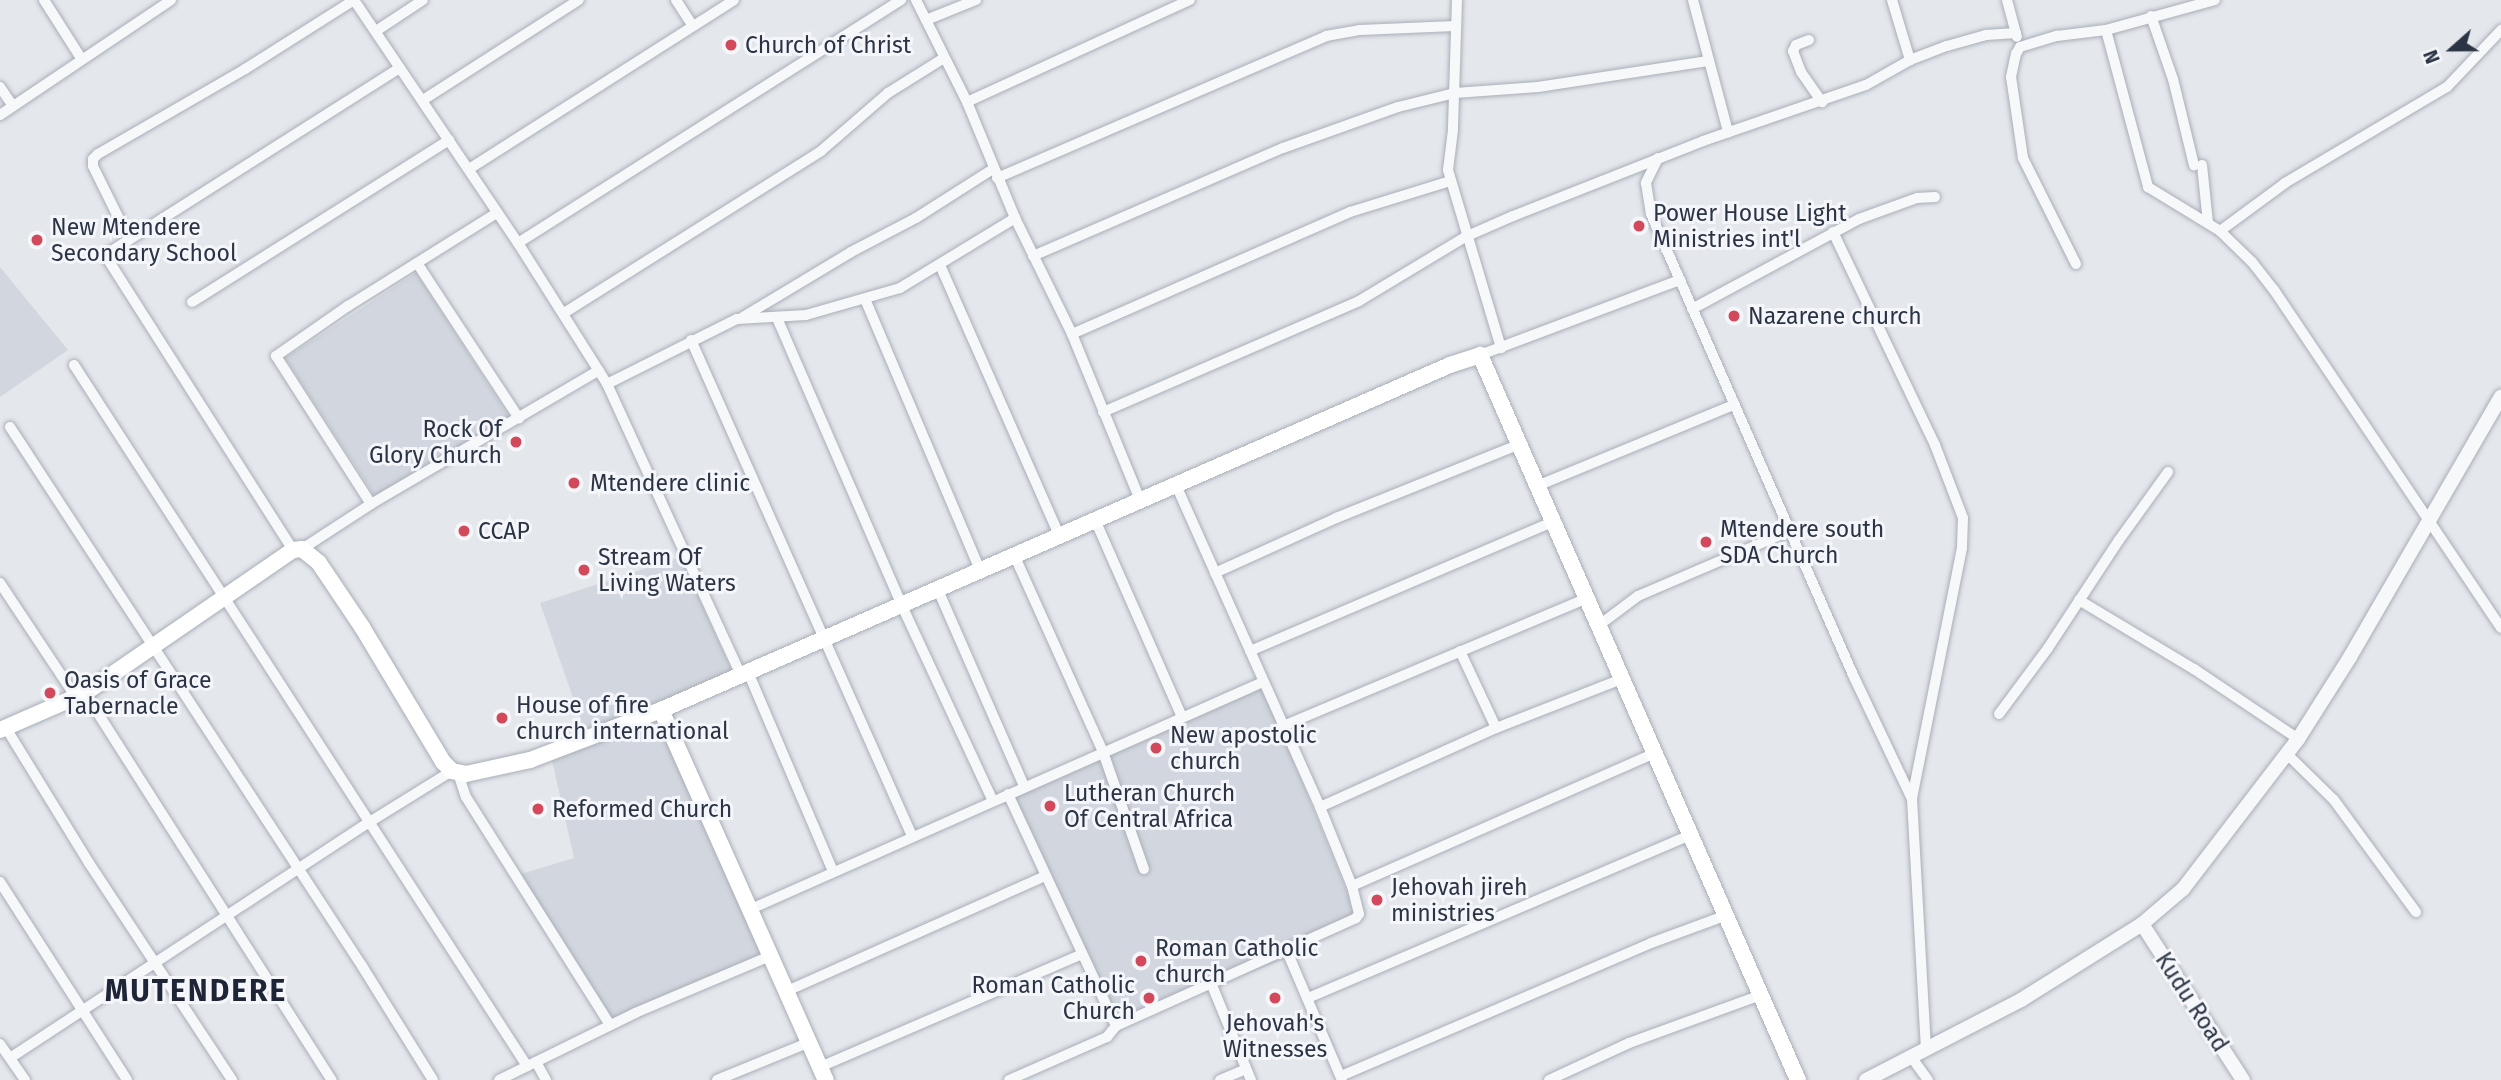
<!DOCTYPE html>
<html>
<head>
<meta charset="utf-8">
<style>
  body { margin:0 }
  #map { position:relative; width:2501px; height:1080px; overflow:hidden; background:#e4e7ec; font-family:"Fira Sans",sans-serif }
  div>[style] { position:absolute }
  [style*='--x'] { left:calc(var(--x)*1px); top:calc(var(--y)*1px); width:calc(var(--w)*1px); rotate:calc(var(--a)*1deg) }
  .built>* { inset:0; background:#d2d6de; transform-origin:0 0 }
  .roads { filter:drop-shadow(0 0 2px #a9aeb7) drop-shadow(0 0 2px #a9aeb7) }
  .minor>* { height:10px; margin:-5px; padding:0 5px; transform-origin:5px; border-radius:5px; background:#f7f8fa }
  .tertiary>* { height:14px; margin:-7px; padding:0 7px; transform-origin:7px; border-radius:7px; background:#f7f8fa }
  .secondary>* { height:16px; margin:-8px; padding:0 8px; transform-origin:8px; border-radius:8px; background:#fff }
  .dots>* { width:19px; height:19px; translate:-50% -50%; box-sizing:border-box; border:4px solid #f4f6f9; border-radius:50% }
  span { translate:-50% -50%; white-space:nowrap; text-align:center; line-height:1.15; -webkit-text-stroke:6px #f4f6f9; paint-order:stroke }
  .poi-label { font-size:23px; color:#2b3445 }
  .left { translate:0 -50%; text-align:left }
  .right { translate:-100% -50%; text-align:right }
  .street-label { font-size:23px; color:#2b3445 }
  .district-label { font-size:30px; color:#1d2536; font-weight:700; letter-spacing:2px }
  .north { position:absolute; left:2417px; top:14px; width:70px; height:70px; -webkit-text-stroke:5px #f4f6f9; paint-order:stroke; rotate:249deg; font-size:19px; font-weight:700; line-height:28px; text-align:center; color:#2b3445 }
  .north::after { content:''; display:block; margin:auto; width:24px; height:32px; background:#2b3445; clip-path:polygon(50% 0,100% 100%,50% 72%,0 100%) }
</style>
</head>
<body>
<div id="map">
  <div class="built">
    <div style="clip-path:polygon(0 267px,68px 350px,0 397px)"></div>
    <div style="left:416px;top:273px;width:171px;height:156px;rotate:57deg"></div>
    <div style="clip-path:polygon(680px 557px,736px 680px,662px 713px,769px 959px,607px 1026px,514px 876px,574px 858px,551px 756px,588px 741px,540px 603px)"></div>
    <div style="clip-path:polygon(1263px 686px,1356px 914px,1291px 957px,1111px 1026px,1005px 799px)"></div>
  </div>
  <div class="roads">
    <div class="minor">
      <div style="--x:44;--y:0;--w:69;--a:57.5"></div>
      <div style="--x:354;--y:0;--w:293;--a:56"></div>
      <div style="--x:518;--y:243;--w:167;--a:57.7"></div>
      <div style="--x:607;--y:384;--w:320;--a:65.3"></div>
      <div style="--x:676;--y:0;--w:30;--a:57"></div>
      <div style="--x:916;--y:0;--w:114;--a:63.4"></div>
      <div style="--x:967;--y:102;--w:126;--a:67.5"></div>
      <div style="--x:1015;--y:218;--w:129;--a:63.8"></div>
      <div style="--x:1072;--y:334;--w:182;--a:67.7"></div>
      <div style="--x:1457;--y:0;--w:130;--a:91.8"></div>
      <div style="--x:1453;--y:130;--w:40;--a:97.1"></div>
      <div style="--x:1448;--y:170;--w:186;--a:73.4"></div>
      <div style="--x:1693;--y:0;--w:137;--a:75.1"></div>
      <div style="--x:1892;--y:0;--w:63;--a:73.3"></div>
      <div style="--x:2007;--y:0;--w:38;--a:75"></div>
      <div style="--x:2151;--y:16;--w:67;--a:70.8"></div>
      <div style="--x:2173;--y:79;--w:89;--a:76.3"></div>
      <div style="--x:926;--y:20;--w:54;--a:-21.8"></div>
      <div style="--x:2106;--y:30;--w:163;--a:75"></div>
      <div style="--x:2148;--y:187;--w:84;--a:31.4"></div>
      <div style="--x:2220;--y:231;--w:45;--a:44.1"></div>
      <div style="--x:2252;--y:262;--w:36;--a:52"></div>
      <div style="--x:2274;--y:290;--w:407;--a:56.1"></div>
      <div style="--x:376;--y:31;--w:56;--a:-33.4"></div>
      <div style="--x:1809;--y:40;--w:14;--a:159"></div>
      <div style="--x:1796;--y:45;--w:7;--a:117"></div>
      <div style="--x:1793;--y:51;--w:22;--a:69"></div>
      <div style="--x:1801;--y:72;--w:37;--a:55"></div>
      <div style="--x:0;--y:87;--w:23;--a:56"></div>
      <div style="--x:423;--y:100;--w:185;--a:-32.7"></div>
      <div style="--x:967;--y:102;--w:245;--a:-24.6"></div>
      <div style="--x:0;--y:115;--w:206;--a:-33.9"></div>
      <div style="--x:1658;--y:158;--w:28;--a:116"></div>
      <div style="--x:1646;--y:183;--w:31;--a:81"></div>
      <div style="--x:1651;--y:214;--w:506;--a:66.33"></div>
      <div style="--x:1854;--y:677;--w:135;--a:64.6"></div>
      <div style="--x:1912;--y:799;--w:251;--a:86.8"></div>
      <div style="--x:2202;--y:165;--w:58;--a:84.1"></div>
      <div style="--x:469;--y:169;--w:314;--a:-32.5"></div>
      <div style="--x:997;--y:178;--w:358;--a:-23.3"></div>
      <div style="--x:1326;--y:36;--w:35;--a:-10"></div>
      <div style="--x:1360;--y:30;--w:95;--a:-2.4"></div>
      <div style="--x:2220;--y:231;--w:81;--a:-36.4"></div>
      <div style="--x:2285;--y:183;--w:188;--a:-30.7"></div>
      <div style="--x:2447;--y:87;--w:79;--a:-46.5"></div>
      <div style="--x:1833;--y:232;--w:236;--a:64.4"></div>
      <div style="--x:1935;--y:445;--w:78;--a:69"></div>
      <div style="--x:1963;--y:518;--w:30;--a:92"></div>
      <div style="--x:1962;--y:548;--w:256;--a:101.3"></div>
      <div style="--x:129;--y:239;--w:81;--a:-116.3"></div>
      <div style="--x:93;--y:166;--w:7;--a:-90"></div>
      <div style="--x:93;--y:159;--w:7;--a:-45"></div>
      <div style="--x:98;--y:154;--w:170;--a:-30"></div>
      <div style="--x:245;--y:69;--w:129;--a:-32.3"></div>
      <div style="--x:518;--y:243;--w:454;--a:-32.4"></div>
      <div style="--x:1033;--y:256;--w:272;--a:-23.4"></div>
      <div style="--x:1283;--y:148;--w:122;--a:-19.6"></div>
      <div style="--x:1398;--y:107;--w:59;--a:-13.8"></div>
      <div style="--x:1455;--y:93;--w:83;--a:-4.1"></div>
      <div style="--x:1538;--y:87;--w:172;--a:-8.7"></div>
      <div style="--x:417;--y:263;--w:186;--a:56.7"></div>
      <div style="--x:2076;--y:264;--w:119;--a:-116.6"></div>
      <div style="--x:2023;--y:158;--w:82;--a:-98.4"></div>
      <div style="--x:2011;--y:77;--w:24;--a:-78"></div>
      <div style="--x:2016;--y:54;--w:8;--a:-60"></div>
      <div style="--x:2020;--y:47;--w:39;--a:-17"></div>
      <div style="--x:2057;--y:36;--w:49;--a:-7"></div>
      <div style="--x:2106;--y:30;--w:113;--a:-15.4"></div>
      <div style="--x:940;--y:265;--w:297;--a:66.2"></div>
      <div style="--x:865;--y:299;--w:297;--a:67"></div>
      <div style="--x:192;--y:302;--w:304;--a:-32.2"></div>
      <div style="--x:1692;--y:309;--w:190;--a:-28.3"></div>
      <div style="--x:1859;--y:219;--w:62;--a:-19.9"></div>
      <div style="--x:1917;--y:198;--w:18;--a:-3"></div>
      <div style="--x:564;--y:313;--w:304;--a:-32.2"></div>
      <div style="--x:821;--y:151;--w:89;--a:-40.9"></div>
      <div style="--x:888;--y:93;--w:66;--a:-32"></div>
      <div style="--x:743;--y:317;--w:126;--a:-31"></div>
      <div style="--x:851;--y:252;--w:73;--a:-27.6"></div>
      <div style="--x:916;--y:218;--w:91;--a:-32.5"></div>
      <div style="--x:777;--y:318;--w:314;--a:66.5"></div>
      <div style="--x:902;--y:606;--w:215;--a:65"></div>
      <div style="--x:1072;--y:334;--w:304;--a:-23.7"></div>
      <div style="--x:1350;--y:212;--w:105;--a:-17.2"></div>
      <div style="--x:691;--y:340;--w:543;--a:65.98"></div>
      <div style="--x:1480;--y:355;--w:214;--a:-20.6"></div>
      <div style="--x:74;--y:365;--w:835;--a:57.13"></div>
      <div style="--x:607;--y:384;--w:145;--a:-26.6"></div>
      <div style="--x:737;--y:319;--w:69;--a:-3.3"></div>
      <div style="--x:806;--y:315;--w:98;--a:-16"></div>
      <div style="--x:900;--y:288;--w:135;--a:-31.3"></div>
      <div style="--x:1103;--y:412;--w:279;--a:-23.4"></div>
      <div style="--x:1359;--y:301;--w:124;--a:-31.1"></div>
      <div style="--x:1465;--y:237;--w:52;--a:-23.6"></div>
      <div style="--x:1513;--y:216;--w:204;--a:-21.5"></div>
      <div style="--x:1703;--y:141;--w:172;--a:-19"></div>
      <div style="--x:1866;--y:85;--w:51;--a:-29.6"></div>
      <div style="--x:1910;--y:60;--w:40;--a:-21"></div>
      <div style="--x:1947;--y:46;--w:41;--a:-15.8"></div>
      <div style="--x:1986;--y:35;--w:30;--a:-4"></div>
      <div style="--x:10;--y:427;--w:644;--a:56.85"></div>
      <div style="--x:362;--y:966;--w:134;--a:58.1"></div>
      <div style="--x:1537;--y:486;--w:213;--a:-22.4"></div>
      <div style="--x:371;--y:504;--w:176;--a:-122.7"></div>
      <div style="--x:276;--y:356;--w:88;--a:-34.8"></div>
      <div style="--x:348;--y:306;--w:176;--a:-32"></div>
      <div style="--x:1096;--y:522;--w:213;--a:66.2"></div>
      <div style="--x:302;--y:549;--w:82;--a:-33.1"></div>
      <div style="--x:371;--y:504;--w:264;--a:-30.4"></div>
      <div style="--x:293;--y:550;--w:350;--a:-122.5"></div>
      <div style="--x:105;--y:255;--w:349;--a:-32.4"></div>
      <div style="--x:1015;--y:557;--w:214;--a:65.7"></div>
      <div style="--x:1103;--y:752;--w:124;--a:70.7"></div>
      <div style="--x:1215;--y:573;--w:133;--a:-24.4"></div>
      <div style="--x:1336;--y:518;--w:198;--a:-21.9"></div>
      <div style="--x:0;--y:583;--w:136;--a:56.4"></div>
      <div style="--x:938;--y:590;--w:214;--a:66.3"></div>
      <div style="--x:2079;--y:600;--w:134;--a:31"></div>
      <div style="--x:2194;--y:669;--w:125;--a:33.9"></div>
      <div style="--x:1598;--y:626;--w:50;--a:-36.9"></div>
      <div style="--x:1638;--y:596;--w:165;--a:-23.2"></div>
      <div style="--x:1250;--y:651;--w:329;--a:-23.1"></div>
      <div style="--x:1460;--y:651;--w:85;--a:64.9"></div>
      <div style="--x:748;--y:672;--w:216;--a:66.9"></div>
      <div style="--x:85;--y:693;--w:459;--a:57.5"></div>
      <div style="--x:1999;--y:714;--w:82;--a:-53.4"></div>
      <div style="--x:2048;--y:648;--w:129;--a:-56.7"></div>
      <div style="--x:2119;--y:540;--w:84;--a:-54.2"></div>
      <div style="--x:1283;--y:726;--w:330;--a:-22.8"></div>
      <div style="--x:6;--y:728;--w:158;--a:58.4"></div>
      <div style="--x:89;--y:863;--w:260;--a:56.6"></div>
      <div style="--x:2288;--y:755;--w:64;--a:44.4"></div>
      <div style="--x:2334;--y:800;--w:139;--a:53.8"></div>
      <div style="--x:458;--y:773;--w:25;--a:72"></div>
      <div style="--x:466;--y:797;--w:270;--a:57.7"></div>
      <div style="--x:1008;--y:794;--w:256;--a:65"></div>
      <div style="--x:1116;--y:1026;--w:263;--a:-24.2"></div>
      <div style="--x:1356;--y:918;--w:5;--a:-53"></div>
      <div style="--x:1359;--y:914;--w:29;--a:-104"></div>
      <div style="--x:1352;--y:886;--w:85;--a:-112.1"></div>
      <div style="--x:1320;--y:807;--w:350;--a:-114.1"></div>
      <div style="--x:1320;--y:807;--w:193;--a:-24.2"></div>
      <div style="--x:1496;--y:728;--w:135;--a:-21.3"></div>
      <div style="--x:0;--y:882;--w:235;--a:57.3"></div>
      <div style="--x:1352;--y:886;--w:331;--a:-23.7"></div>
      <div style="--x:751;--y:909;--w:560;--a:-23.91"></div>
      <div style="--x:1286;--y:949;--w:142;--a:66.9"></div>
      <div style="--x:1211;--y:983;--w:105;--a:67.6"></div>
      <div style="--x:787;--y:991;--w:282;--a:-24"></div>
      <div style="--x:1308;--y:998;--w:416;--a:-23.1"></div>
      <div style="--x:0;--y:1044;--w:44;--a:55.2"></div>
      <div style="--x:10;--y:1058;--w:428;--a:-33.3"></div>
      <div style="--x:368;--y:823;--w:99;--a:-31.8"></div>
      <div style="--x:1912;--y:1058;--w:27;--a:54"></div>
      <div style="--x:536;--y:1062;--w:21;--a:61"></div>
      <div style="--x:820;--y:1067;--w:285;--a:-23.3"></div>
      <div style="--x:1341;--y:1076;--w:337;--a:-23.2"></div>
      <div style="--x:1651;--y:943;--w:81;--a:-20.2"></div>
      <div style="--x:499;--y:1080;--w:152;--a:-26.2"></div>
      <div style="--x:635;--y:1013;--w:149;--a:-22.9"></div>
      <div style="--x:717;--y:1080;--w:100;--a:-22.2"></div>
      <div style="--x:1009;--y:1080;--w:107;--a:-23.7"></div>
      <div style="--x:1107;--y:1037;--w:14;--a:-51"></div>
      <div style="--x:1220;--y:1080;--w:28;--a:-23"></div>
      <div style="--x:1549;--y:1080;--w:88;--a:-24.8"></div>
      <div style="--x:1629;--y:1043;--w:140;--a:-20"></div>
    </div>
    <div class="tertiary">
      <div style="--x:2142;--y:924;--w:186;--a:57.1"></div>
      <div style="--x:1866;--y:1080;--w:174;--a:-27.3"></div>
      <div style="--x:2021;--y:1000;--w:143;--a:-32.1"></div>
      <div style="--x:2142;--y:924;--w:54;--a:-40.5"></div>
      <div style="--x:2183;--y:889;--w:189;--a:-52.5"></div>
      <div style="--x:2298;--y:739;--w:97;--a:-57.6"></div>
      <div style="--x:2350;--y:657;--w:301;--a:-59.9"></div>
    </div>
    <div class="secondary">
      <div style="--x:661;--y:710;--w:405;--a:66"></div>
      <div style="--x:0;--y:730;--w:93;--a:-23.5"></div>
      <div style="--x:85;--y:693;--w:252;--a:-34.5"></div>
      <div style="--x:293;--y:550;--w:9;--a:-6"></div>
      <div style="--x:302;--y:549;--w:22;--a:39"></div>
      <div style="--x:319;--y:563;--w:77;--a:56.1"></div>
      <div style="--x:362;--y:627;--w:157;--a:59"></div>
      <div style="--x:443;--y:762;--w:13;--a:45"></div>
      <div style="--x:452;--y:771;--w:14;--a:12"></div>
      <div style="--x:466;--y:774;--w:66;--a:-12.3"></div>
      <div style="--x:530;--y:760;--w:140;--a:-20.9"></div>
      <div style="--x:661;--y:710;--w:861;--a:-23.62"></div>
      <div style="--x:1450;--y:365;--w:32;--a:-18"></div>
      <div style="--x:1480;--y:355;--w:792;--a:66.32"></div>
    </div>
  </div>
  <div class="dots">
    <div style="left:731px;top:45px;background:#d1495b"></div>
    <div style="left:1639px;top:226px;background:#d1495b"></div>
    <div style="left:37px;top:240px;background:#d1495b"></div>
    <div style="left:1734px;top:316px;background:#d1495b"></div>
    <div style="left:516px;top:442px;background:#d1495b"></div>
    <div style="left:574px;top:483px;background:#d1495b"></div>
    <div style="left:464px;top:531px;background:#d1495b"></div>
    <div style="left:1706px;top:542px;background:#d1495b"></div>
    <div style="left:584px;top:570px;background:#d1495b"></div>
    <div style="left:50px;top:693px;background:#d1495b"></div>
    <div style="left:502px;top:718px;background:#d1495b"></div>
    <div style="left:1156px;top:748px;background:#d1495b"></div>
    <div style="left:1050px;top:806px;background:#d1495b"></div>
    <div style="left:538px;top:809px;background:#d1495b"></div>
    <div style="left:1377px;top:900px;background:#d1495b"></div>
    <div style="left:1141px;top:961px;background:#d1495b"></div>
    <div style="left:1149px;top:998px;background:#d1495b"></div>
    <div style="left:1275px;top:998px;background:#d1495b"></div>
  </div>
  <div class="poi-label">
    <span class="left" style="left:745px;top:45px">Church of Christ</span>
    <span class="left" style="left:1653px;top:226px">Power House Light<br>Ministries int'l</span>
    <span class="left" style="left:51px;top:240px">New Mtendere<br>Secondary School</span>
    <span class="left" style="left:1748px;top:316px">Nazarene church</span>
    <span class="right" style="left:502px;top:442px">Rock Of<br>Glory Church</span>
    <span class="left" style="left:590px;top:483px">Mtendere clinic</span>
    <span class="left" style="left:1720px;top:542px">Mtendere south<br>SDA Church</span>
    <span class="left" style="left:478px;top:531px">CCAP</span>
    <span class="left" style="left:598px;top:570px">Stream Of<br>Living Waters</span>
    <span class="left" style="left:64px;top:693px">Oasis of Grace<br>Tabernacle</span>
    <span class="left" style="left:516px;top:718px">House of fire<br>church international</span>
    <span class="left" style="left:1170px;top:748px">New apostolic<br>church</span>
    <span class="left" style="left:1064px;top:806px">Lutheran Church<br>Of Central Africa</span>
    <span class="left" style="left:552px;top:809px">Reformed Church</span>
    <span class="left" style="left:1391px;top:900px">Jehovah jireh<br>ministries</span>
    <span class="left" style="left:1155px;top:961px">Roman Catholic<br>church</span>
    <span class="right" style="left:1135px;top:998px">Roman Catholic<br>Church</span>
    <span style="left:1275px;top:1036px">Jehovah's<br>Witnesses</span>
  </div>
  <div class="street-label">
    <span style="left:2192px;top:1002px;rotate:57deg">Kudu Road</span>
  </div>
  <div class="district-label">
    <span style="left:196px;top:991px">MUTENDERE</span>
  </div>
  <div class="north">N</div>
</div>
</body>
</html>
